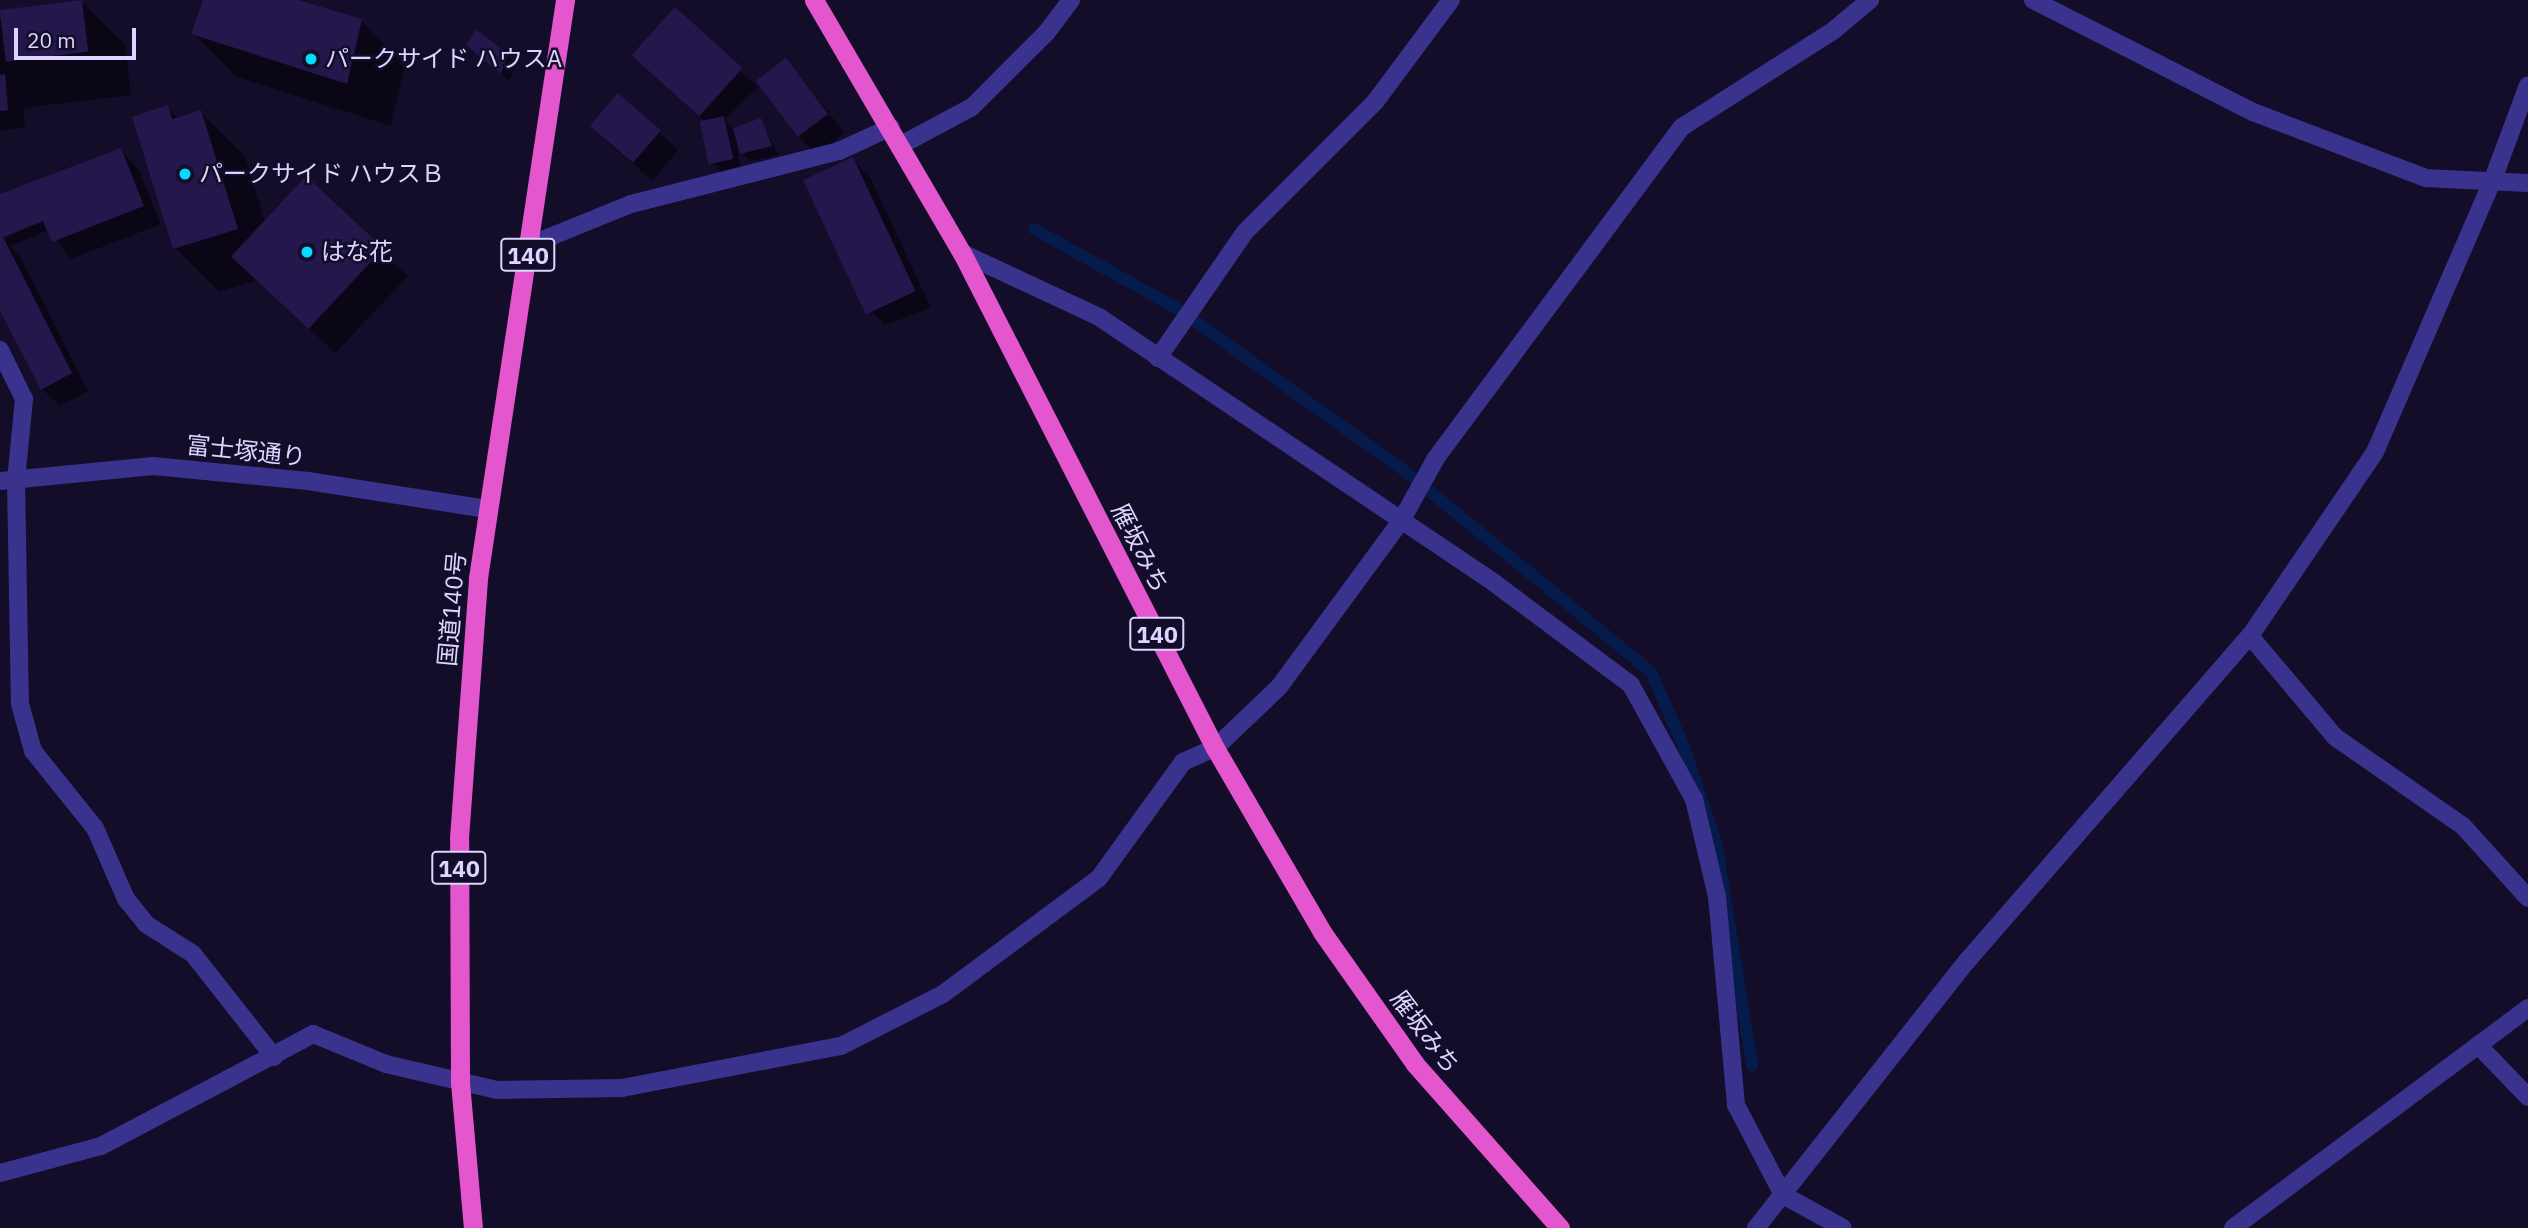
<!DOCTYPE html>
<html>
<head>
<meta charset="utf-8">
<style>
  body { margin:0 }
  #map { position:relative; width:2528px; height:1228px; overflow:hidden; background:#130d29; font-family:"IBM Plex Sans","Noto Sans JP",sans-serif }
  div>[style] { position:absolute }
  [style*='--x'] { left:calc(var(--x)*1px); top:calc(var(--y)*1px); width:calc(var(--w)*1px); rotate:calc(var(--a)*1deg) }
  .shadow>* { inset:0; background:#0007 }
  .stream>* { height:12px; margin:-6px; padding:0 6px; transform-origin:6px; border-radius:6px; background:#041b4b }
  .building>* { inset:0; background:#24174c; transform-origin:0 0 }
  .service>* { height:18px; margin:-9px; padding:0 9px; transform-origin:9px; border-radius:9px; background:#3a338d }
  .minor>* { height:18px; margin:-9px; padding:0 9px; transform-origin:9px; border-radius:9px; background:#3a338d }
  .tertiary>* { height:18px; margin:-9px; padding:0 9px; transform-origin:9px; border-radius:9px; background:#3a338d }
  .trunk>* { height:19px; margin:-9.5px; padding:0 9.5px; transform-origin:9.5px; border-radius:9.5px; background:#e456ce }
  .dots>* { width:19px; height:19px; translate:-50% -50%; box-sizing:border-box; border:4px solid #130d29; border-radius:50% }
  span { translate:-50% -50%; white-space:nowrap; text-align:center; line-height:1.15; -webkit-text-stroke:5px #130d29; paint-order:stroke }
  .shield-label span { padding:2px 5px; background:#130d29; border:2px solid; border-radius:5px; -webkit-text-stroke-width:0 }
  .shield-label { font-size:23px; color:#dcd5ff; font-weight:700 }
  .poi-label { font-size:24px; color:#dcd5ff }
  .left { translate:0 -50%; text-align:left }
  .street-label { font-size:24px; color:#dcd5ff }
  .scale { position:absolute; left:14px; top:28px; width:122px; height:32px; box-sizing:border-box; border:4px solid #dcd5ff; border-top:0; padding-left:9px; font-size:21px; line-height:24px; white-space:nowrap; color:#dcd5ff; -webkit-text-stroke:5px #130d29; paint-order:stroke }
</style>
</head>
<body>
<div id="map">
  <div class="shadow">
    <div style="clip-path:polygon(204px 0,292px 0,361px 21px,405px 65px,391px 126px,237px 77px,193px 33px)"></div>
    <div style="clip-path:polygon(81px 1px,125px 45px,131px 95px,23px 108px,25px 127px,0 131px,0 11px)"></div>
    <div style="clip-path:polygon(675px 10px,758px 87px,725px 119px,733px 130px,761px 120px,779px 155px,751px 161px,742px 153px,736px 132px,740px 167px,720px 171px,712px 162px,704px 121px,648px 69px)"></div>
    <div style="clip-path:polygon(477px 54px,507px 55px,516px 64px,510px 81px)"></div>
    <div style="clip-path:polygon(786px 60px,845px 133px,816px 154px,799px 136px)"></div>
    <div style="clip-path:polygon(618px 95px,678px 150px,653px 181px,611px 145px)"></div>
    <div style="clip-path:polygon(167px 107px,179px 119px,201px 112px,245px 156px,265px 222px,306px 178px,408px 276px,335px 353px,258px 280px,219px 292px,175px 248px)"></div>
    <div style="clip-path:polygon(evenodd,120px 150px,138px 168px,161px 224px,71px 259px,49px 230px,10px 246px,20px 257px,88px 391px,60px 406px,42px 389px,0 307px,0 196px,120px 150px,51px 216px,3px 239px,0 236px,51px 216px)"></div>
    <div style="clip-path:polygon(852px 159px,870px 177px,931px 308px,885px 325px,867px 307px)"></div>
  </div>
  <div class="stream">
    <div style="--x:1034;--y:229;--w:161;--a:29"></div>
    <div style="--x:1175;--y:307;--w:277;--a:35.5"></div>
    <div style="--x:1401;--y:468;--w:323;--a:39.2"></div>
    <div style="--x:1651;--y:672;--w:80;--a:66.3"></div>
    <div style="--x:1683;--y:745;--w:102;--a:71.2"></div>
    <div style="--x:1716;--y:842;--w:226;--a:80.8"></div>
  </div>
  <div class="building">
    <div style="left:82px;top:0;width:52px;height:83px;rotate:83deg"></div>
    <div style="clip-path:polygon(203px 0,298px 0,362px 19px,347px 84px,191px 34px)"></div>
    <div style="left:675px;top:7px;width:91px;height:65px;rotate:42deg"></div>
    <div style="clip-path:polygon(476px 29px,508px 54px,501px 74px,466px 45px)"></div>
    <div style="left:786px;top:58px;width:70px;height:38px;rotate:53deg"></div>
    <div style="clip-path:polygon(5px 74px,8px 110px,0 111px,0 75px)"></div>
    <div style="left:618px;top:93px;width:57px;height:43px;rotate:41deg"></div>
    <div style="clip-path:polygon(168px 105px,172px 119px,201px 110px,238px 229px,173px 249px,132px 117px)"></div>
    <div style="left:724px;top:116px;width:44px;height:25px;rotate:78deg"></div>
    <div style="clip-path:polygon(761px 118px,772px 146px,740px 154px,733px 128px)"></div>
    <div style="clip-path:polygon(121px 148px,144px 206px,52px 242px,43px 221px,3px 237px,72px 373px,41px 390px,0 311px,0 194px)"></div>
    <div style="left:853px;top:157px;width:148px;height:55px;rotate:65deg"></div>
    <div style="left:306px;top:176px;width:106px;height:110px;rotate:43deg"></div>
  </div>
  <div class="service">
    <div style="--x:901;--y:145;--w:81;--a:-28.2"></div>
    <div style="--x:972;--y:107;--w:106;--a:-45"></div>
    <div style="--x:1047;--y:32;--w:40;--a:-53"></div>
    <div style="--x:1158;--y:358;--w:153;--a:-55.4"></div>
    <div style="--x:1245;--y:232;--w:184;--a:-45"></div>
    <div style="--x:1375;--y:102;--w:127;--a:-53.3"></div>
    <div style="--x:16;--y:480;--w:224;--a:89"></div>
    <div style="--x:20;--y:704;--w:49;--a:74.5"></div>
    <div style="--x:33;--y:751;--w:99;--a:51.2"></div>
    <div style="--x:95;--y:828;--w:77;--a:66.4"></div>
    <div style="--x:126;--y:899;--w:32;--a:51"></div>
    <div style="--x:146;--y:924;--w:56;--a:32.6"></div>
    <div style="--x:193;--y:954;--w:131;--a:51.8"></div>
    <div style="--x:0;--y:1173;--w:105;--a:-15"></div>
    <div style="--x:101;--y:1146;--w:240;--a:-27.8"></div>
    <div style="--x:313;--y:1034;--w:79;--a:22.3"></div>
    <div style="--x:386;--y:1064;--w:114;--a:13.2"></div>
    <div style="--x:497;--y:1090;--w:125;--a:-0.9"></div>
    <div style="--x:622;--y:1088;--w:223;--a:-10.9"></div>
    <div style="--x:841;--y:1046;--w:114;--a:-27"></div>
    <div style="--x:943;--y:994;--w:194;--a:-36.6"></div>
    <div style="--x:1099;--y:878;--w:143;--a:-54.1"></div>
    <div style="--x:1183;--y:762;--w:35;--a:-24"></div>
    <div style="--x:1215;--y:748;--w:88;--a:-43.6"></div>
    <div style="--x:1279;--y:687;--w:206;--a:-53.7"></div>
    <div style="--x:1401;--y:521;--w:72;--a:-60.9"></div>
    <div style="--x:1436;--y:458;--w:412;--a:-53.4"></div>
    <div style="--x:1682;--y:127;--w:180;--a:-32.5"></div>
    <div style="--x:1834;--y:30;--w:47;--a:-39.8"></div>
  </div>
  <div class="minor">
    <div style="--x:2033;--y:0;--w:247;--a:27"></div>
    <div style="--x:2253;--y:112;--w:185;--a:20.9"></div>
    <div style="--x:2426;--y:178;--w:102;--a:2.8"></div>
    <div style="--x:530;--y:245;--w:109;--a:-22.1"></div>
    <div style="--x:631;--y:204;--w:215;--a:-14.3"></div>
    <div style="--x:839;--y:151;--w:57;--a:-24.8"></div>
    <div style="--x:962;--y:253;--w:151;--a:25"></div>
    <div style="--x:1099;--y:317;--w:475;--a:33.9"></div>
    <div style="--x:1493;--y:582;--w:172;--a:36.7"></div>
    <div style="--x:1631;--y:685;--w:130;--a:61.1"></div>
    <div style="--x:1694;--y:799;--w:100;--a:76.7"></div>
    <div style="--x:1717;--y:896;--w:210;--a:84.8"></div>
    <div style="--x:1736;--y:1105;--w:102;--a:62.4"></div>
    <div style="--x:1783;--y:1195;--w:68;--a:28.8"></div>
    <div style="--x:0;--y:350;--w:55;--a:63.9"></div>
    <div style="--x:24;--y:399;--w:81;--a:95.6"></div>
    <div style="--x:2250;--y:636;--w:132;--a:49.9"></div>
    <div style="--x:2335;--y:737;--w:156;--a:34.8"></div>
    <div style="--x:2463;--y:826;--w:97;--a:47.9"></div>
    <div style="--x:2478;--y:1045;--w:72;--a:46.1"></div>
    <div style="--x:1756;--y:1228;--w:340;--a:-51.7"></div>
    <div style="--x:1967;--y:961;--w:431;--a:-49"></div>
    <div style="--x:2250;--y:636;--w:222;--a:-55.8"></div>
    <div style="--x:2375;--y:452;--w:294;--a:-66.6"></div>
    <div style="--x:2492;--y:182;--w:103;--a:-69.6"></div>
    <div style="--x:2233;--y:1228;--w:368;--a:-36.7"></div>
  </div>
  <div class="tertiary">
    <div style="--x:0;--y:481;--w:154;--a:-5.6"></div>
    <div style="--x:153;--y:466;--w:156;--a:5.5"></div>
    <div style="--x:308;--y:481;--w:181;--a:8.9"></div>
  </div>
  <div class="trunk">
    <div style="--x:814;--y:0;--w:293;--a:59.7"></div>
    <div style="--x:962;--y:253;--w:556;--a:62.93"></div>
    <div style="--x:1215;--y:748;--w:213;--a:59.8"></div>
    <div style="--x:1322;--y:932;--w:161;--a:54.8"></div>
    <div style="--x:1415;--y:1064;--w:219;--a:48.5"></div>
    <div style="--x:473;--y:1228;--w:146;--a:-95.1"></div>
    <div style="--x:460;--y:1083;--w:245;--a:-90.2"></div>
    <div style="--x:459;--y:838;--w:261;--a:-85.8"></div>
    <div style="--x:478;--y:578;--w:585;--a:-81.44"></div>
  </div>
  <div class="dots">
    <div style="left:311px;top:59px;background:#01dcff"></div>
    <div style="left:185px;top:174px;background:#01dcff"></div>
    <div style="left:307px;top:252px;background:#01dcff"></div>
  </div>
  <div class="shield-label">
    <span style="left:528px;top:255px">140</span>
    <span style="left:1157px;top:634px">140</span>
    <span style="left:459px;top:868px">140</span>
  </div>
  <div class="poi-label">
    <span class="left" style="left:325px;top:59px">パークサイド ハウスA</span>
    <span class="left" style="left:199px;top:174px">パークサイド ハウスＢ</span>
    <span class="left" style="left:321px;top:252px">はな花</span>
  </div>
  <div class="street-label">
    <span style="left:246px;top:451px;rotate:6deg">富士塚通り</span>
    <span style="left:1140px;top:548px;rotate:63deg">雁坂みち</span>
    <span style="left:452px;top:609px;rotate:-85deg">国道140号</span>
    <span style="left:1425px;top:1032px;rotate:53deg">雁坂みち</span>
  </div>
  <div class="scale">20 m</div>
</div>
</body>
</html>
